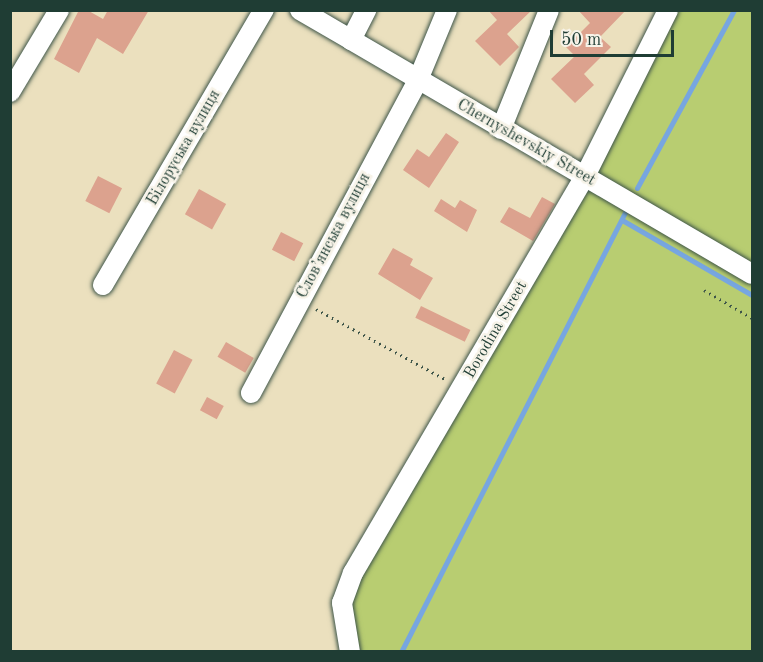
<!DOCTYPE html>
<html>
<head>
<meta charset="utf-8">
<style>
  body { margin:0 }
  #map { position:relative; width:763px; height:662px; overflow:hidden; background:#ebe0be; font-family:"Old Standard TT",serif }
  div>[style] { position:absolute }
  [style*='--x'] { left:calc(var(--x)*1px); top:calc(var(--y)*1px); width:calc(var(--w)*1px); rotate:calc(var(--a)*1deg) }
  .green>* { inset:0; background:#b8cd71 }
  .stream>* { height:5px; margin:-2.5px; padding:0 2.5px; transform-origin:2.5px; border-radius:2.5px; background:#77a6e0 }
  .building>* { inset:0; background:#dca28e; transform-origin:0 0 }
  .path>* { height:3px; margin-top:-1.5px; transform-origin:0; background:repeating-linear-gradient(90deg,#3e5549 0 1.5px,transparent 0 6px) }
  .roads { filter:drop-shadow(0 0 2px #3e5549) drop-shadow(0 0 2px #3e5549) }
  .minor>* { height:20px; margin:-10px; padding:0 10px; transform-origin:10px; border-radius:10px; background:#fff }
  span { translate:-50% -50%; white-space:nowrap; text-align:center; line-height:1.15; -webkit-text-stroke:5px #f7f3e8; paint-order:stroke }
  .street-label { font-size:16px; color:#1f3d34 }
  .frame { position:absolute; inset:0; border:12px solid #1f3d34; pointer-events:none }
  .scale { position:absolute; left:550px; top:30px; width:124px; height:27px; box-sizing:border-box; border:3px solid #1f3d34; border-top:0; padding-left:8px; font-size:18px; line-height:21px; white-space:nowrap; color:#1f3d34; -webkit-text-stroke:4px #f7f3e8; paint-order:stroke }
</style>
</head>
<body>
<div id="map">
  <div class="green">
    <div style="clip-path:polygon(669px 11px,752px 11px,752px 651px,350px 651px,342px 603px)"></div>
  </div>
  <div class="stream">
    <div style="--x:637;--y:188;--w:203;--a:-61.4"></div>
    <div style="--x:622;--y:220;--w:150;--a:30"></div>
    <div style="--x:401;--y:652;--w:496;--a:-63"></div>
  </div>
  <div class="building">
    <div style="clip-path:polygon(79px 10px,87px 10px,103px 19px,108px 10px,149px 10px,123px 54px,97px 38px,79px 73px,54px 59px)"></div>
    <div style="clip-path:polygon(488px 10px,532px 10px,507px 34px,519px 47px,500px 66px,475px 41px,497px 20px)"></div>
    <div style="clip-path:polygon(578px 10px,626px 10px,600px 37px,611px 47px,584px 74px,594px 85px,575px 103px,551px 79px,575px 56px,566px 47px,590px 23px)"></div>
    <div style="clip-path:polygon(446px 133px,459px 142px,429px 188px,403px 170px,417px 149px,429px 157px)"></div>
    <div style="left:98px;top:176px;width:27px;height:28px;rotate:27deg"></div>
    <div style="left:199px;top:189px;width:31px;height:29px;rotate:29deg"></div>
    <div style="clip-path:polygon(542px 197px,555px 204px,533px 241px,500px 222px,509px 207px,530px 218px)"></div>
    <div style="clip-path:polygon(441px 199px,455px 208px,460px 200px,477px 210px,467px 232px,434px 211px)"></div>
    <div style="left:281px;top:232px;width:25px;height:20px;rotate:27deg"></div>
    <div style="clip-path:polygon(393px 248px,413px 259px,410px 265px,433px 278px,420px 300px,378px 274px)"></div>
    <div style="left:421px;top:306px;width:55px;height:13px;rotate:26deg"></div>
    <div style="left:226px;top:342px;width:32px;height:17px;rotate:30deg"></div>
    <div style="left:174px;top:350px;width:21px;height:38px;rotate:28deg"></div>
    <div style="left:207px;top:397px;width:19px;height:15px;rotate:28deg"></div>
  </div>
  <div class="path">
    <div style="--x:704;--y:290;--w:56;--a:30.3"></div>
    <div style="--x:316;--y:309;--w:149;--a:28.5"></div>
  </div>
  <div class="roads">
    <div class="minor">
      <div style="--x:300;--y:10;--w:523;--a:30.29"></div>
      <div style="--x:351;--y:40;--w:34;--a:-63"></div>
      <div style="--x:10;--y:92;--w:96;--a:-59.1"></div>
      <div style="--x:501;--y:129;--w:128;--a:-68"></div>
      <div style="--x:103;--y:285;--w:319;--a:-59.7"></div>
      <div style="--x:251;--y:393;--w:355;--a:-61.9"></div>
      <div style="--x:418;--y:80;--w:76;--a:-67.5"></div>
      <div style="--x:350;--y:652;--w:50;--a:-99.3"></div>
      <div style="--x:342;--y:603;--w:32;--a:-70"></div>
      <div style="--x:353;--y:573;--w:458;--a:-59.7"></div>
      <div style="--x:584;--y:178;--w:188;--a:-63.4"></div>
    </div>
  </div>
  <div class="street-label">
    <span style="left:526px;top:143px;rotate:30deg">Chernyshevskiy Street</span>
    <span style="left:184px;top:148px;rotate:-60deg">Білоруська вулиця</span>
    <span style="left:334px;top:236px;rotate:-62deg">Слов’янська вулиця</span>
    <span style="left:496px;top:330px;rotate:-60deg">Borodina Street</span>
  </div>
  <div class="frame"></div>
  <div class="scale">50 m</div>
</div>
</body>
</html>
